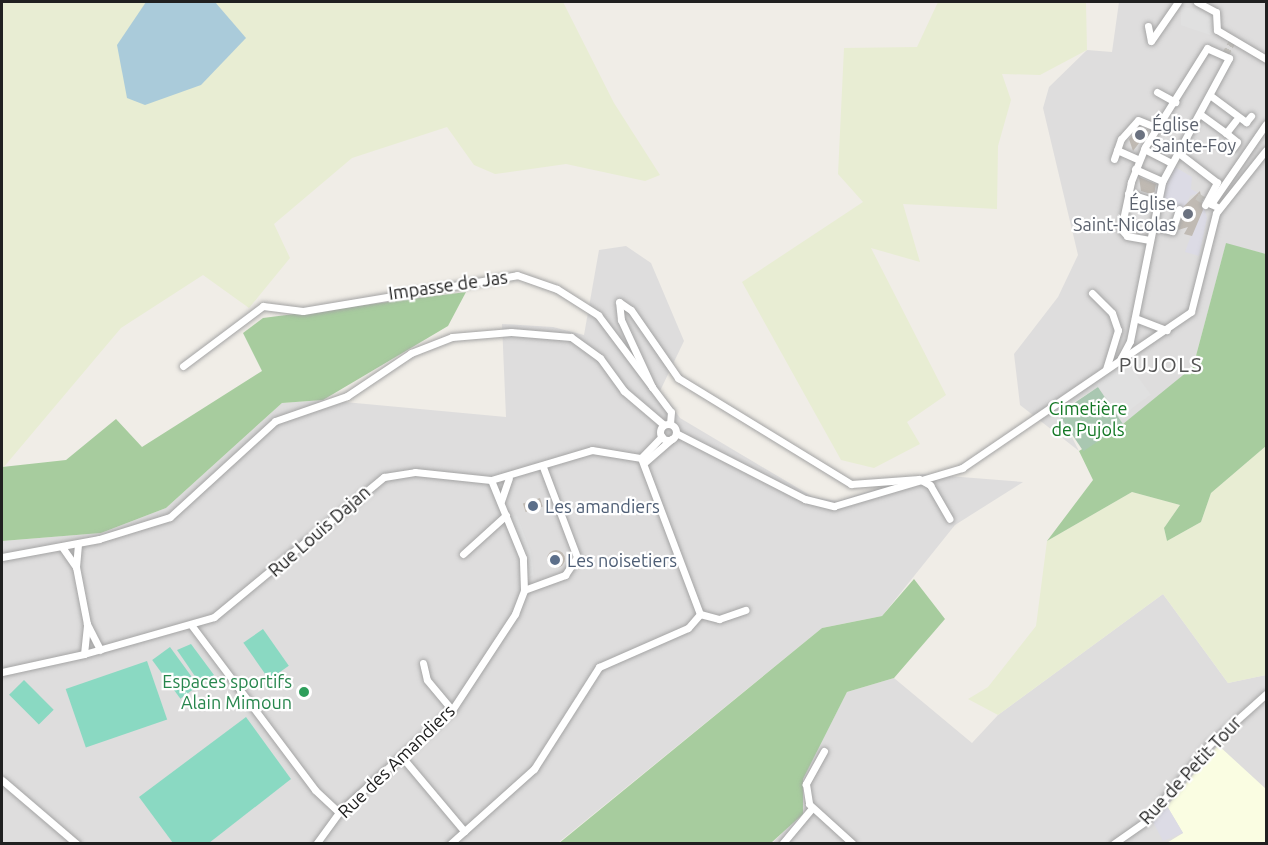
<!DOCTYPE html>
<html>
<head>
<meta charset="utf-8">
<style>
  body { margin:0 }
  #map { position:relative; width:1268px; height:845px; overflow:hidden; background:#f0ede7; font-family:Ubuntu,sans-serif }
  div>[style] { position:absolute }
  [style*='--x'] { left:calc(var(--x)*1px); top:calc(var(--y)*1px); width:calc(var(--w)*1px); rotate:calc(var(--a)*1deg) }
  .residential>* { inset:0; background:#dedddd }
  .education>* { inset:0; background:#fafde2 }
  .farmland>* { inset:0; background:#e8edd3 }
  .forest>* { inset:0; background:#a7cc9e }
  .cemetery>* { inset:0; background:#a9c7b1; transform-origin:0 0 }
  .pitch>* { inset:0; background:#8ad9c2; transform-origin:0 0 }
  .parking>* { inset:0; background:#e0e0e0; transform-origin:0 0 }
  .plaza>* { inset:0; background:#dcdbe5 }
  .water>* { inset:0; background:#aacbda }
  .building>* { inset:0; background:#c0bab3; transform-origin:0 0 }
  .round { border-radius:50% }
  .street-tunnel>* { height:7px; margin-top:-3.5px; transform-origin:0; background:repeating-linear-gradient(90deg,#c6c4bf 0 7px,transparent 0 10.5px) }
  .roads { filter:drop-shadow(0 0 2px #a4a4a4) drop-shadow(0 0 2px #a4a4a4) }
  .street>* { height:7px; margin:-3.5px; padding:0 3.5px; transform-origin:3.5px; border-radius:3.5px; background:#fff }
  .street>.ring { margin:-3.5px; padding:0; box-sizing:content-box; background:none; border:7px solid #fff; border-radius:50% }
  .dots>* { width:16px; height:16px; translate:-50% -50%; box-sizing:border-box; border:3px solid #fff; border-radius:50% }
  span { translate:-50% -50%; white-space:nowrap; text-align:center; line-height:1.15; -webkit-text-stroke:4.5px #fff; paint-order:stroke }
  .worship-label { font-size:18px; color:#5b616d }
  .left { translate:0 -50%; text-align:left }
  .right { translate:-100% -50%; text-align:right }
  .street-label { font-size:18px; color:#202020 }
  .park-label { font-size:18px; color:#137825 }
  .service-label { font-size:18px; color:#4e5e75 }
  .leisure-label { font-size:18px; color:#27864d }
  .quarter-label { font-size:21px; color:#535353; letter-spacing:1.5px }
  .frame { position:absolute; inset:0; border:3px solid #202020; pointer-events:none }
</style>
</head>
<body>
<div id="map">
  <div class="residential">
    <div style="clip-path:polygon(1119px 2px,1266px 2px,1266px 254px,1226px 244px,1193px 367px,1158px 398px,1123px 424px,1098px 387px,1059px 412px,1079px 451px,1020px 405px,1014px 354px,1058px 297px,1078px 255px,1043px 108px,1049px 87px,1087px 50px,1112px 52px)"></div>
    <div style="clip-path:polygon(626px 246px,651px 263px,684px 341px,660px 391px,680px 418px,813px 497px,838px 501px,923px 474px,1023px 482px,955px 525px,882px 616px,822px 628px,558px 843px,2px 844px,2px 541px,101px 533px,166px 508px,282px 403px,323px 400px,506px 417px,502px 324px,553px 327px,584px 335px,599px 250px)"></div>
    <div style="clip-path:polygon(1163px 594px,1228px 683px,1266px 675px,1266px 843px,771px 844px,802px 814px,802px 779px,847px 692px,894px 678px,972px 743px,998px 715px)"></div>
  </div>
  <div class="education">
    <div style="clip-path:polygon(1218px 745px,1266px 789px,1266px 843px,1165px 844px,1183px 833px,1167px 806px)"></div>
  </div>
  <div class="farmland">
    <div style="clip-path:polygon(2px 2px,563px 2px,614px 103px,660px 175px,645px 181px,566px 164px,495px 174px,474px 165px,447px 127px,352px 158px,274px 224px,290px 258px,249px 308px,203px 275px,121px 328px,3px 468px)"></div>
    <div style="clip-path:polygon(938px 2px,1086px 2px,1087px 50px,1040px 75px,1002px 74px,1011px 100px,998px 146px,997px 209px,903px 204px,920px 262px,871px 248px,946px 395px,907px 422px,920px 444px,874px 468px,841px 460px,742px 282px,863px 202px,838px 174px,844px 48px,917px 47px)"></div>
    <div style="clip-path:polygon(1266px 446px,1266px 675px,1228px 683px,1163px 594px,998px 715px,968px 699px,988px 687px,1036px 626px,1047px 541px,1132px 492px,1180px 505px,1164px 528px,1167px 541px,1201px 522px,1211px 493px)"></div>
  </div>
  <div class="forest">
    <div style="clip-path:polygon(1226px 243px,1266px 254px,1266px 446px,1211px 493px,1201px 522px,1167px 541px,1164px 528px,1180px 505px,1132px 492px,1047px 541px,1093px 480px,1079px 451px,1123px 424px,1193px 367px)"></div>
    <div style="clip-path:polygon(466px 292px,448px 326px,323px 400px,282px 403px,166px 508px,101px 533px,2px 541px,2px 467px,66px 460px,116px 419px,142px 447px,262px 371px,243px 333px,263px 318px)"></div>
    <div style="clip-path:polygon(914px 579px,945px 619px,894px 678px,847px 692px,803px 779px,803px 814px,771px 843px,558px 844px,822px 628px,882px 616px)"></div>
  </div>
  <div class="cemetery">
    <div style="left:1098px;top:387px;width:45px;height:48px;rotate:56deg"></div>
  </div>
  <div class="pitch">
    <div style="left:263px;top:629px;width:45px;height:24px;rotate:55deg"></div>
    <div style="clip-path:polygon(191px 644px,214px 675px,201px 685px,177px 650px)"></div>
    <div style="left:170px;top:647px;width:48px;height:22px;rotate:54deg"></div>
    <div style="left:147px;top:661px;width:62px;height:86px;rotate:71deg"></div>
    <div style="left:24px;top:680px;width:42px;height:21px;rotate:45deg"></div>
    <div style="clip-path:polygon(246px 717px,291px 779px,209px 843px,173px 843px,139px 797px)"></div>
  </div>
  <div class="parking">
    <div style="clip-path:polygon(1181px 7px,1211px 11px,1217px 18px,1210px 35px,1181px 25px)"></div>
    <div style="left:1125px;top:359px;width:44px;height:38px;rotate:54deg"></div>
    <div style="clip-path:polygon(517px 515px,531px 552px,534px 575px,528px 577px,511px 518px)"></div>
  </div>
  <div class="plaza">
    <div style="clip-path:polygon(1170px 164px,1192px 177px,1191px 189px,1198px 193px,1190px 196px,1184px 210px,1152px 199px)"></div>
    <div style="clip-path:polygon(1203px 203px,1207px 218px,1199px 256px,1185px 252px)"></div>
    <div style="clip-path:polygon(1167px 806px,1183px 833px,1163px 841px,1153px 822px)"></div>
  </div>
  <div class="water">
    <div style="clip-path:polygon(146px 2px,215px 2px,246px 38px,201px 85px,145px 105px,127px 98px,117px 45px)"></div>
  </div>
  <div class="building">
    <div style="clip-path:polygon(1140px 127px,1149px 130px,1133px 151px,1129px 139px)"></div>
    <div style="clip-path:polygon(1139px 177px,1156px 184px,1154px 195px,1141px 191px)"></div>
    <div style="clip-path:polygon(1200px 191px,1203px 210px,1192px 236px,1184px 234px,1188px 227px,1178px 230px,1184px 206px)"></div>
    <div style="left:540px;top:498px;width:9px;height:18px;rotate:72deg"></div>
    <div class="round" style="left:547px;top:550px;width:18px;height:18px"></div>
  </div>
  <div class="street-tunnel">
    <div style="--x:1225;--y:55;--w:17;--a:-62"></div>
    <div style="--x:1197;--y:196;--w:8;--a:30"></div>
  </div>
  <div class="roads">
    <div class="street">
      <div style="--x:1197;--y:2;--w:21;--a:28"></div>
      <div style="--x:1216;--y:12;--w:18;--a:87"></div>
      <div style="--x:1217;--y:30;--w:57;--a:30.6"></div>
      <div style="--x:1148;--y:26;--w:15;--a:79"></div>
      <div style="--x:1151;--y:41;--w:47;--a:-55.3"></div>
      <div style="--x:1157;--y:92;--w:21;--a:29"></div>
      <div style="--x:1211;--y:96;--w:44;--a:36.6"></div>
      <div style="--x:1246;--y:122;--w:8;--a:-50"></div>
      <div style="--x:1200;--y:114;--w:32;--a:36"></div>
      <div style="--x:1226;--y:133;--w:16;--a:-52"></div>
      <div style="--x:1226;--y:133;--w:14;--a:39"></div>
      <div style="--x:1237;--y:142;--w:7;--a:124"></div>
      <div style="--x:1144;--y:149;--w:30;--a:27"></div>
      <div style="--x:1117;--y:150;--w:24;--a:24"></div>
      <div style="--x:1176;--y:151;--w:49;--a:37.6"></div>
      <div style="--x:1114;--y:159;--w:21;--a:-71"></div>
      <div style="--x:1121;--y:139;--w:25;--a:-48"></div>
      <div style="--x:1138;--y:120;--w:22;--a:22"></div>
      <div style="--x:1135;--y:169;--w:30;--a:24"></div>
      <div style="--x:1128;--y:193;--w:29;--a:18"></div>
      <div style="--x:1205;--y:205;--w:26;--a:-62"></div>
      <div style="--x:1219;--y:208;--w:9;--a:-153"></div>
      <div style="--x:1211;--y:204;--w:97;--a:-55.5"></div>
      <div style="--x:1152;--y:226;--w:21;--a:14"></div>
      <div style="--x:1172;--y:231;--w:23;--a:-72"></div>
      <div style="--x:1092;--y:293;--w:28;--a:45"></div>
      <div style="--x:1112;--y:313;--w:18;--a:71"></div>
      <div style="--x:1118;--y:330;--w:41;--a:107.1"></div>
      <div style="--x:1135;--y:318;--w:34;--a:21"></div>
      <div style="--x:1120;--y:360;--w:21;--a:-62"></div>
      <div style="--x:1130;--y:341;--w:162;--a:-78.6"></div>
      <div style="--x:1162;--y:182;--w:141;--a:-61.6"></div>
      <div style="--x:1229;--y:58;--w:24;--a:-156"></div>
      <div style="--x:1207;--y:48;--w:117;--a:122.1"></div>
      <div style="--x:1145;--y:147;--w:38;--a:112"></div>
      <div style="--x:1131;--y:182;--w:48;--a:102"></div>
      <div style="--x:1121;--y:229;--w:9;--a:49"></div>
      <div style="--x:1127;--y:236;--w:23;--a:10"></div>
      <div style="--x:183;--y:366;--w:100;--a:-36.9"></div>
      <div style="--x:263;--y:306;--w:40;--a:7.1"></div>
      <div style="--x:303;--y:311;--w:217;--a:-9.5"></div>
      <div style="--x:517;--y:275;--w:42;--a:19.3"></div>
      <div style="--x:557;--y:289;--w:49;--a:32.4"></div>
      <div style="--x:598;--y:315;--w:90;--a:53.1"></div>
      <div style="--x:652;--y:387;--w:74;--a:-114.8"></div>
      <div style="--x:621;--y:320;--w:18;--a:-96"></div>
      <div style="--x:619;--y:302;--w:14;--a:34"></div>
      <div style="--x:631;--y:310;--w:83;--a:55.3"></div>
      <div style="--x:678;--y:378;--w:203;--a:31.5"></div>
      <div style="--x:851;--y:484;--w:68;--a:-4.2"></div>
      <div style="--x:919;--y:479;--w:13;--a:29"></div>
      <div style="--x:930;--y:485;--w:39;--a:60"></div>
      <div style="--x:652;--y:387;--w:31;--a:53"></div>
      <div style="--x:671;--y:412;--w:12;--a:95"></div>
      <div class="ring" style="left:660px;top:424px;width:9px;height:9px"></div>
      <div style="--x:676;--y:433;--w:145;--a:27.1"></div>
      <div style="--x:805;--y:499;--w:30;--a:14"></div>
      <div style="--x:834;--y:506;--w:134;--a:-16.5"></div>
      <div style="--x:962;--y:468;--w:277;--a:-34.3"></div>
      <div style="--x:1191;--y:312;--w:102;--a:-75.8"></div>
      <div style="--x:1216;--y:213;--w:80;--a:-51.6"></div>
      <div style="--x:641;--y:458;--w:167;--a:69.3"></div>
      <div style="--x:641;--y:458;--w:30;--a:-46"></div>
      <div style="--x:645;--y:462;--w:35;--a:-41"></div>
      <div style="--x:501;--y:501;--w:24;--a:-71"></div>
      <div style="--x:463;--y:554;--w:58;--a:-42.2"></div>
      <div style="--x:2;--y:557;--w:99;--a:-10.5"></div>
      <div style="--x:99;--y:539;--w:74;--a:-17.2"></div>
      <div style="--x:170;--y:517;--w:142;--a:-42.4"></div>
      <div style="--x:275;--y:421;--w:76;--a:-19.1"></div>
      <div style="--x:347;--y:396;--w:77;--a:-33.9"></div>
      <div style="--x:411;--y:353;--w:44;--a:-21.3"></div>
      <div style="--x:452;--y:337;--w:59;--a:-4.8"></div>
      <div style="--x:511;--y:332;--w:60;--a:4.8"></div>
      <div style="--x:571;--y:337;--w:36;--a:36"></div>
      <div style="--x:600;--y:358;--w:41;--a:54"></div>
      <div style="--x:624;--y:391;--w:52;--a:40.4"></div>
      <div style="--x:76;--y:567;--w:23;--a:-85"></div>
      <div style="--x:524;--y:590;--w:44;--a:-20.1"></div>
      <div style="--x:565;--y:575;--w:22;--a:-56"></div>
      <div style="--x:577;--y:557;--w:96;--a:-110.7"></div>
      <div style="--x:700;--y:614;--w:20;--a:15"></div>
      <div style="--x:719;--y:619;--w:28;--a:-19"></div>
      <div style="--x:87;--y:624;--w:29;--a:63"></div>
      <div style="--x:192;--y:626;--w:205;--a:53.1"></div>
      <div style="--x:315;--y:790;--w:33;--a:43"></div>
      <div style="--x:84;--y:654;--w:135;--a:-15.9"></div>
      <div style="--x:214;--y:617;--w:220;--a:-39.5"></div>
      <div style="--x:384;--y:477;--w:31;--a:-9"></div>
      <div style="--x:415;--y:472;--w:76;--a:6"></div>
      <div style="--x:491;--y:480;--w:105;--a:-16.5"></div>
      <div style="--x:592;--y:450;--w:50;--a:9.3"></div>
      <div style="--x:423;--y:663;--w:17;--a:77"></div>
      <div style="--x:427;--y:680;--w:39;--a:50"></div>
      <div style="--x:2;--y:672;--w:84;--a:-12.4"></div>
      <div style="--x:84;--y:654;--w:30;--a:-84"></div>
      <div style="--x:87;--y:624;--w:58;--a:-100.9"></div>
      <div style="--x:76;--y:567;--w:24;--a:-125"></div>
      <div style="--x:824;--y:751;--w:38;--a:119"></div>
      <div style="--x:806;--y:784;--w:20;--a:81"></div>
      <div style="--x:809;--y:804;--w:59;--a:42.3"></div>
      <div style="--x:402;--y:757;--w:97;--a:50"></div>
      <div style="--x:2;--y:780;--w:99;--a:40.5"></div>
      <div style="--x:316;--y:844;--w:39;--a:-54"></div>
      <div style="--x:339;--y:812;--w:152;--a:-42.1"></div>
      <div style="--x:452;--y:710;--w:115;--a:-56.7"></div>
      <div style="--x:515;--y:614;--w:26;--a:-69"></div>
      <div style="--x:524;--y:590;--w:32;--a:-92"></div>
      <div style="--x:523;--y:558;--w:84;--a:-112.3"></div>
      <div style="--x:450;--y:844;--w:113;--a:-41.8"></div>
      <div style="--x:534;--y:769;--w:121;--a:-57.5"></div>
      <div style="--x:599;--y:667;--w:97;--a:-23.7"></div>
      <div style="--x:688;--y:628;--w:18;--a:-49"></div>
      <div style="--x:782;--y:844;--w:47;--a:-50.2"></div>
      <div style="--x:1113;--y:844;--w:40;--a:-34.9"></div>
      <div style="--x:1146;--y:821;--w:100;--a:-50.3"></div>
      <div style="--x:1210;--y:744;--w:75;--a:-41.8"></div>
    </div>
  </div>
  <div class="dots">
    <div style="left:1140px;top:135px;background:#6b7280"></div>
    <div style="left:1188px;top:214px;background:#6b7280"></div>
    <div style="left:533px;top:506px;background:#5c6f8a"></div>
    <div style="left:555px;top:560px;background:#5c6f8a"></div>
    <div style="left:304px;top:692px;background:#2e9e5b"></div>
  </div>
  <div class="worship-label">
    <span class="left" style="left:1152px;top:135px">Église<br>Sainte-Foy</span>
    <span class="right" style="left:1176px;top:214px">Église<br>Saint-Nicolas</span>
  </div>
  <div class="street-label">
    <span style="left:448px;top:285px;rotate:-8deg">Impasse de Jas</span>
    <span style="left:319px;top:531px;rotate:-41deg">Rue Louis Dajan</span>
    <span style="left:396px;top:761px;rotate:-44deg">Rue des Amandiers</span>
    <span style="left:1190px;top:770px;rotate:-47deg">Rue de Petit Tour</span>
  </div>
  <div class="park-label">
    <span style="left:1088px;top:419px">Cimetière<br>de Pujols</span>
  </div>
  <div class="service-label">
    <span class="left" style="left:545px;top:506px">Les amandiers</span>
    <span class="left" style="left:567px;top:560px">Les noisetiers</span>
  </div>
  <div class="leisure-label">
    <span class="right" style="left:292px;top:692px">Espaces sportifs<br>Alain Mimoun</span>
  </div>
  <div class="quarter-label">
    <span style="left:1161px;top:364px">PUJOLS</span>
  </div>
  <div class="frame"></div>
</div>
</body>
</html>
